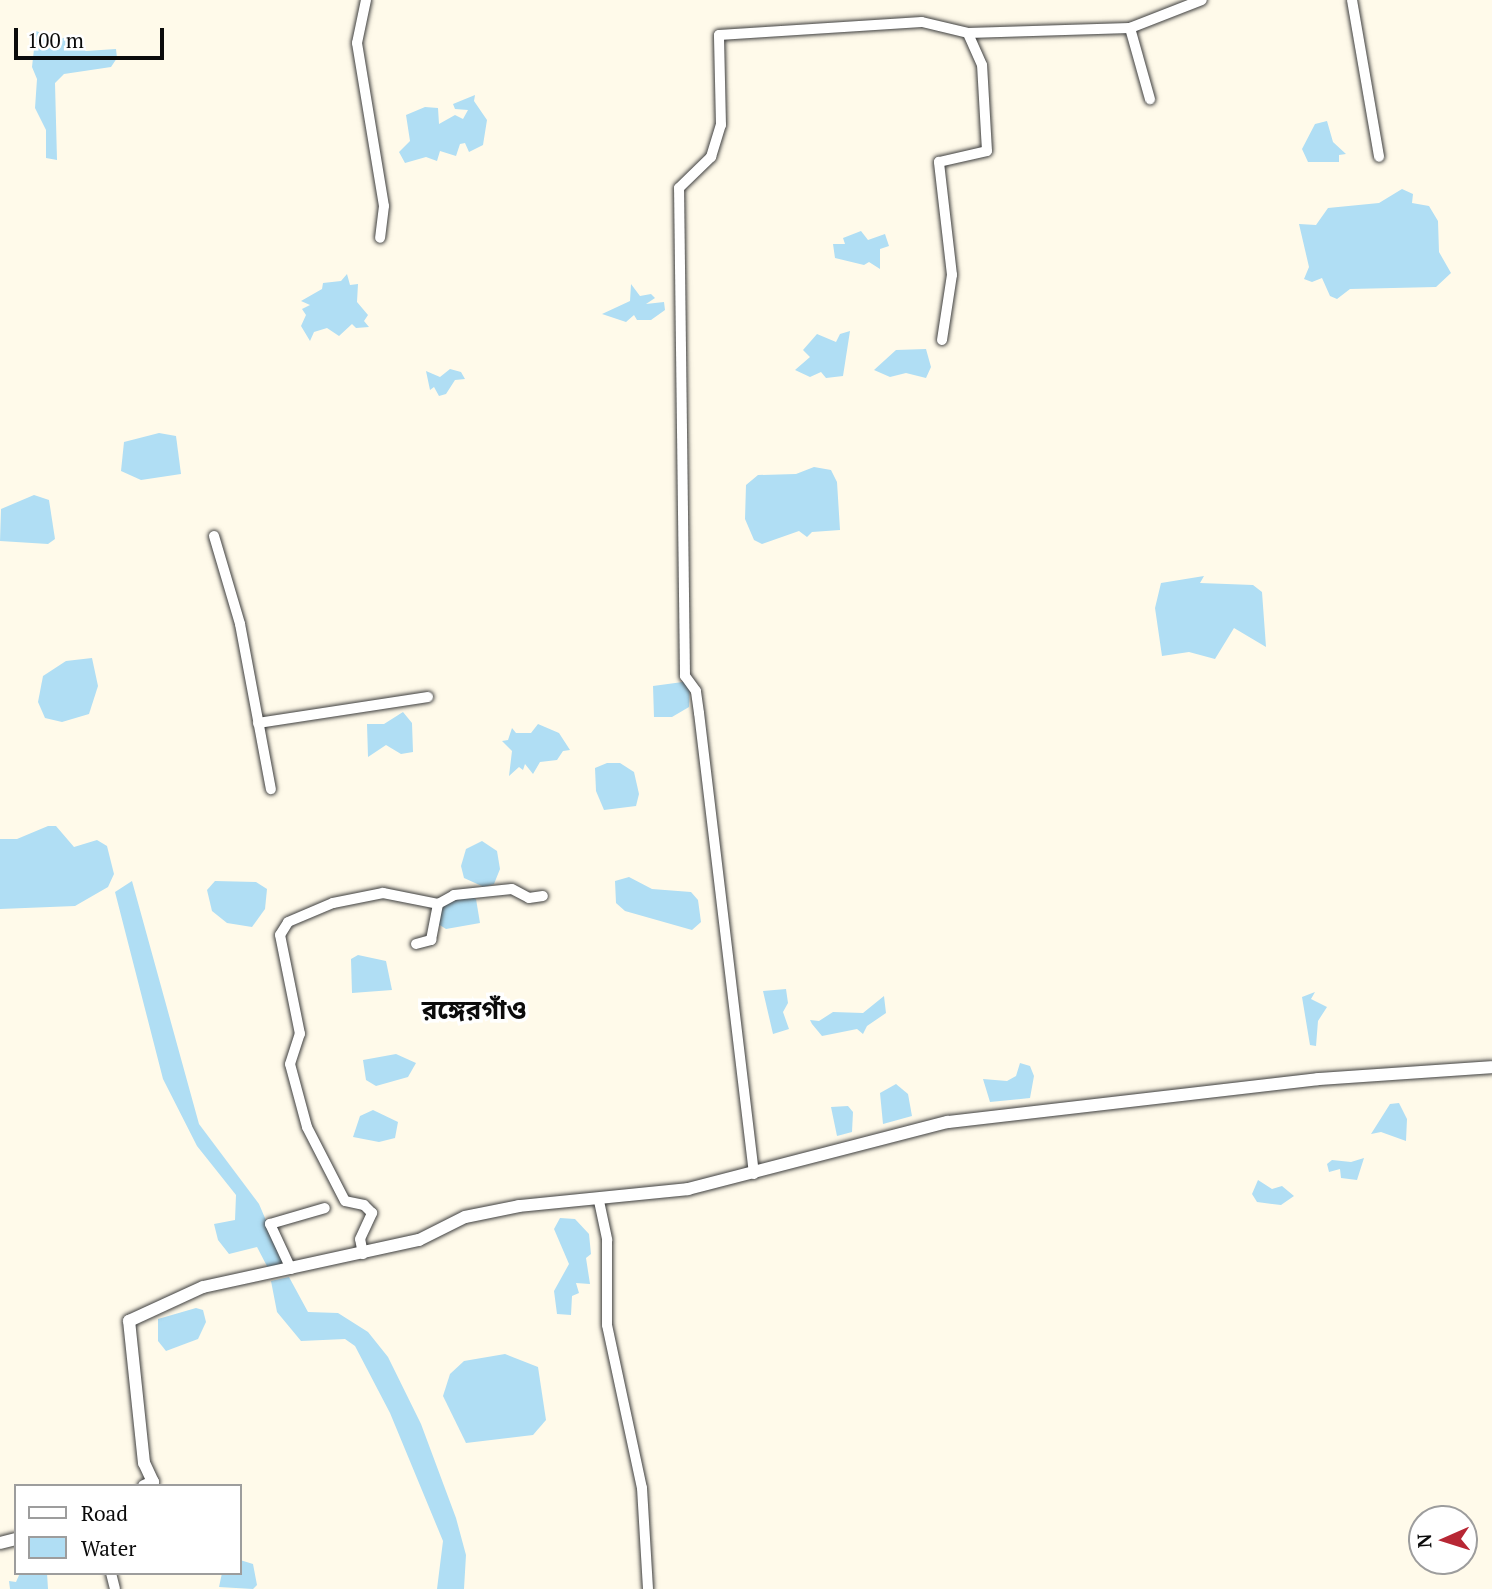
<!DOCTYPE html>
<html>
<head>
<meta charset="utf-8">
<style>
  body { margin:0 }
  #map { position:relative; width:1492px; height:1589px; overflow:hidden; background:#fffaea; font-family:"PT Serif","Noto Sans Bengali",serif }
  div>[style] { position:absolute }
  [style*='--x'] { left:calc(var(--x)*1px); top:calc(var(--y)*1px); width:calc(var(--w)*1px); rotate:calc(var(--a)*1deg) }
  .water>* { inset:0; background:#b0def4 }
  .roads { filter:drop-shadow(0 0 2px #3e3e3e) drop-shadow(0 0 2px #3e3e3e) }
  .minor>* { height:10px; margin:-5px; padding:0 5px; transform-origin:5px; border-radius:5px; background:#fff }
  .tertiary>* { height:12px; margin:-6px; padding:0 6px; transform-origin:6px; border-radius:6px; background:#fff }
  span { translate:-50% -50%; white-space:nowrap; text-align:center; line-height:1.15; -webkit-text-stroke:7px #fff; paint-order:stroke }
  .quarter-label { font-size:26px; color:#0b0b0b; font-weight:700 }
  .legend { position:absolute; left:14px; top:1484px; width:228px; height:91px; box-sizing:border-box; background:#fff; border:2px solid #9d9d9d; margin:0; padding:9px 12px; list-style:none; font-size:21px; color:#0b0b0b }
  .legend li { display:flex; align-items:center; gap:14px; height:35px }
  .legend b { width:35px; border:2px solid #9d9d9d }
  .north { position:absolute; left:1408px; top:1505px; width:70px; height:70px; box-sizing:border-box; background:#fff; border:2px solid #9d9d9d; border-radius:50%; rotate:267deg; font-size:19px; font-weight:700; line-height:28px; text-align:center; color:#0b0b0b }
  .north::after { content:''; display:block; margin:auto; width:24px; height:32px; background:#b72734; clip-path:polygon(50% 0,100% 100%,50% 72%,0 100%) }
  .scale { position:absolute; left:14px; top:28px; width:150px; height:32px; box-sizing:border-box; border:4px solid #0b0b0b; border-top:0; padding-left:9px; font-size:21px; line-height:24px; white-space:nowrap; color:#0b0b0b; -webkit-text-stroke:5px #fff; paint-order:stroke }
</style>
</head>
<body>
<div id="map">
  <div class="water">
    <div style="clip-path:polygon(36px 31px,47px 35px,50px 44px,70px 35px,86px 51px,116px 49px,117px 58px,111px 67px,64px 74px,55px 83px,57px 160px,46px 158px,46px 130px,35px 108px,37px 79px,32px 67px)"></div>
    <div style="clip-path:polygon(475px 95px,474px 101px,487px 120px,483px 145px,469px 152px,465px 143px,460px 144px,456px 156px,440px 151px,437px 161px,426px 157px,405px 163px,399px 152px,410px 141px,406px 115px,425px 107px,438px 108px,439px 124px,455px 115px,463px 119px,468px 110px,455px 109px,453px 104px)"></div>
    <div style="clip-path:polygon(1327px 121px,1333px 142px,1346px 154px,1339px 155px,1339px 162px,1308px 162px,1302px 149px,1315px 124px)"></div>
    <div style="clip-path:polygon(1402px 189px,1413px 194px,1412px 203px,1429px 206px,1438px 221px,1439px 252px,1451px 273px,1436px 287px,1350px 289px,1337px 299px,1330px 296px,1322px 278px,1312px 282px,1304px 279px,1309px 267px,1299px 224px,1316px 225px,1328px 208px,1379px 203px)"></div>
    <div style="clip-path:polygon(861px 231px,868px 240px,885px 234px,889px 246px,880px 249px,880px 269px,869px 262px,864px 265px,835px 258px,833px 244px,845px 244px,843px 238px)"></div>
    <div style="clip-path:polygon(347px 274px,350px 285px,358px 284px,357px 302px,368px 315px,364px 321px,369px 327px,356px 328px,352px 324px,339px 336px,327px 328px,314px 332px,310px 341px,301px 326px,306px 315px,302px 309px,310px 305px,301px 301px,322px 289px,323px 283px,341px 281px)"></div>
    <div style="clip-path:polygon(631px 284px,640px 296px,651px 294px,655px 298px,646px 304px,664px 302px,665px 310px,651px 320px,637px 320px,634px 315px,626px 322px,602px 314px,630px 301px)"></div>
    <div style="clip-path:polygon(850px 331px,843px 376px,826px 378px,821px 372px,810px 377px,795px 370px,810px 357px,803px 350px,817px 334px,836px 342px,840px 334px)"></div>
    <div style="clip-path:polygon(926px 349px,931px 367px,926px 378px,906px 373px,890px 377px,874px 370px,896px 350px)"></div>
    <div style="clip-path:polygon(450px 369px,461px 372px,465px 379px,455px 380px,446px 394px,439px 396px,434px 387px,430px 390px,426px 371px,440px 377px)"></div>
    <div style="clip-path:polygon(159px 433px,176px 436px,181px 474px,141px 480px,121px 471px,124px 442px)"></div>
    <div style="clip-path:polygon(814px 467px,831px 470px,837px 482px,840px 530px,812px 532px,807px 537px,799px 531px,762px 544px,754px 540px,745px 519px,746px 485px,758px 475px,796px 474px)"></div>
    <div style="clip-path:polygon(34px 495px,49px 500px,55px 539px,48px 544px,0 541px,1px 509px)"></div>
    <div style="clip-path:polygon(1204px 576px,1200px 583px,1253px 585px,1262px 592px,1266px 647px,1234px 628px,1215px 659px,1189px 652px,1162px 656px,1155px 608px,1161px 583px)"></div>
    <div style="clip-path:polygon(92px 658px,98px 686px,89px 714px,62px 722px,45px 718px,38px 702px,43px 676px,66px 661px)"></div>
    <div style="clip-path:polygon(690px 681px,689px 707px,672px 717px,654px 717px,653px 686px)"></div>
    <div style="clip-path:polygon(403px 712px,412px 723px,413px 752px,401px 754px,386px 745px,368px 757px,367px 724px,384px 724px)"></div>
    <div style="clip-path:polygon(538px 724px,559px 733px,570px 750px,563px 751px,557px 760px,540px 762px,533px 774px,525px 764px,523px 770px,519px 767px,509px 776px,512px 751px,502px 741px,508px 740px,512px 728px,516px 733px,531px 733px)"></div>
    <div style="clip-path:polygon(607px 763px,620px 763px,634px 772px,639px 794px,636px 806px,604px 810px,596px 791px,595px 768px)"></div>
    <div style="clip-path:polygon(48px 826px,56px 826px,74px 847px,97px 840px,107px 846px,114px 874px,108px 887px,75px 906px,0 909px,0 839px,17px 839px)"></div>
    <div style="clip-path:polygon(482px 841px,497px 851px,500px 869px,494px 884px,484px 887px,464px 878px,461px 866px,466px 849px)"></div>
    <div style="clip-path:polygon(629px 877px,652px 889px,691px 892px,698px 900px,701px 922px,692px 930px,625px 911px,616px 903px,615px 881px)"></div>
    <div style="clip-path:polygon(132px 881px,199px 1124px,259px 1204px,285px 1265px,269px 1270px,257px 1247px,229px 1254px,218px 1240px,214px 1224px,235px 1220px,236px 1195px,197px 1146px,163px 1079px,115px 892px)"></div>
    <div style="clip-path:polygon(215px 881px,256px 882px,267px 889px,265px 909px,252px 927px,227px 923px,212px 911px,207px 890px)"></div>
    <div style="clip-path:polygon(463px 894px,476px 899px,480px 923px,446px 929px,435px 922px,438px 904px)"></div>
    <div style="clip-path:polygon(358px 955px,386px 961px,392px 990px,352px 993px,351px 959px)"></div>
    <div style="clip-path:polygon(786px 989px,788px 1003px,783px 1012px,789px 1029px,773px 1034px,763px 991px)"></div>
    <div style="clip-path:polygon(1315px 992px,1311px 999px,1327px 1007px,1318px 1021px,1316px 1046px,1310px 1045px,1302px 997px)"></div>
    <div style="clip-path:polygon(884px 996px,886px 1013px,867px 1026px,863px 1034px,857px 1029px,822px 1036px,812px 1024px,810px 1020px,819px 1021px,833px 1012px,863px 1013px)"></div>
    <div style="clip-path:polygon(396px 1054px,416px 1063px,408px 1077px,376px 1086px,366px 1080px,363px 1060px)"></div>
    <div style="clip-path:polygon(1020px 1063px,1030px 1066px,1034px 1076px,1030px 1098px,990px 1102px,983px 1079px,1007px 1081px,1016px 1076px)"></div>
    <div style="clip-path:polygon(896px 1084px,908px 1094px,912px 1116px,883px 1124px,880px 1093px)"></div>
    <div style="clip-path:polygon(1399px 1103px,1407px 1119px,1406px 1141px,1381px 1132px,1371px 1134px,1390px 1104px)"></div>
    <div style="clip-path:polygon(848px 1106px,853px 1112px,852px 1132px,837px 1136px,831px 1107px)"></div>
    <div style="clip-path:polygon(373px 1110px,398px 1122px,395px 1138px,379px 1142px,353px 1137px,360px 1116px)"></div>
    <div style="clip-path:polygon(1364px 1158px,1357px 1180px,1341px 1178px,1340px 1169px,1329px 1172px,1327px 1164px,1332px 1160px,1351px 1162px)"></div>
    <div style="clip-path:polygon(1258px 1180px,1272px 1189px,1282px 1186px,1294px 1196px,1281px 1205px,1257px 1202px,1252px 1194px)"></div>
    <div style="clip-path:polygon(560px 1218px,575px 1219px,589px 1234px,591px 1254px,586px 1258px,590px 1284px,576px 1283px,579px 1293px,572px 1296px,571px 1315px,557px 1314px,554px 1291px,569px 1264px,554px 1229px)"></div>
    <div style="clip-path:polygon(289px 1277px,308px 1312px,338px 1313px,368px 1332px,388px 1357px,421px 1424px,456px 1518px,466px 1555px,464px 1589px,437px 1589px,443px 1541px,390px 1413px,355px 1346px,345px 1339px,301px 1341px,277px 1312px,271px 1281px)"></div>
    <div style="clip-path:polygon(196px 1308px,203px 1310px,206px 1322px,198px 1339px,166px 1351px,158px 1341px,158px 1319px)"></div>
    <div style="clip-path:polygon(505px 1354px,538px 1367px,546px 1420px,533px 1435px,466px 1443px,443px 1396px,450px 1374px,464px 1361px)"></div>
    <div style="clip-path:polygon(240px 1560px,253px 1564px,257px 1585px,253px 1589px,219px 1587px,222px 1573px,240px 1573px)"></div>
    <div style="clip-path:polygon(20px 1573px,47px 1573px,48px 1589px,10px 1589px,9px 1581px,16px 1582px)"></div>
  </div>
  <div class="roads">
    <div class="minor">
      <div style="--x:366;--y:0;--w:44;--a:101.8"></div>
      <div style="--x:357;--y:43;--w:165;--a:80.6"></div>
      <div style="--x:384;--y:206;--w:32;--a:97"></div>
      <div style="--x:1352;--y:0;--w:159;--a:80.2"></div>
      <div style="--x:1130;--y:28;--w:74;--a:74.3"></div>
      <div style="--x:942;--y:340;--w:66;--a:-81.3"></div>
      <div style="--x:952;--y:275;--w:114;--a:-96.6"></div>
      <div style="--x:939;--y:162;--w:49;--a:-12.9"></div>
      <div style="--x:987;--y:151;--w:86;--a:-93.3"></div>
      <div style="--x:982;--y:65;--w:35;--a:-114"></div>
      <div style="--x:214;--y:536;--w:92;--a:73.5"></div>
      <div style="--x:240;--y:624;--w:168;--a:79.4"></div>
      <div style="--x:258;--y:723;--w:172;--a:-8.7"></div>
      <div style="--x:416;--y:944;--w:16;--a:-15"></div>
      <div style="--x:431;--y:940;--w:37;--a:-79"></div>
      <div style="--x:438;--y:904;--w:18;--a:-29"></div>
      <div style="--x:454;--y:895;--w:58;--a:-5.9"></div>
      <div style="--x:512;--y:889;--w:19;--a:28"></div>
      <div style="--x:529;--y:898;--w:14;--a:-8"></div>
      <div style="--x:754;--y:1174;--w:464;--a:-96.8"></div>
      <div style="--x:699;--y:713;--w:22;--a:-98"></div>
      <div style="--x:696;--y:691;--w:19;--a:-126"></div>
      <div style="--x:685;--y:676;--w:488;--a:-90.7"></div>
      <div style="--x:679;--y:188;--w:45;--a:-44.1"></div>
      <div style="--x:711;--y:157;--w:34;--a:-73"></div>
      <div style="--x:721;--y:125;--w:90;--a:-91.3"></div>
      <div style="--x:719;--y:35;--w:203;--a:-3.7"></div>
      <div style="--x:922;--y:22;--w:47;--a:13.4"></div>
      <div style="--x:968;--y:33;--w:162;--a:-1.8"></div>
      <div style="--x:1130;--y:28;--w:77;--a:-21.3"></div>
      <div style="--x:599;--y:1201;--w:40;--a:78"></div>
      <div style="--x:607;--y:1240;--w:85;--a:90"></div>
      <div style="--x:607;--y:1325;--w:167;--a:77.9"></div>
      <div style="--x:642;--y:1488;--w:101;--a:86.6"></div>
      <div style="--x:363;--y:1254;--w:15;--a:-101"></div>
      <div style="--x:360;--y:1239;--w:29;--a:-65"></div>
      <div style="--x:372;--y:1213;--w:11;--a:-135"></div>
      <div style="--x:364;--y:1205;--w:19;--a:-168"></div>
      <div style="--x:345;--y:1201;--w:83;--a:-117.2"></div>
      <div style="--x:307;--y:1127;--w:65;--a:-105.1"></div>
      <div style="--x:290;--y:1064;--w:32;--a:-72"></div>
      <div style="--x:300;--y:1034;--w:101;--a:-101.4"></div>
      <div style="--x:280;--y:935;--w:15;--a:-58"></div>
      <div style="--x:288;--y:922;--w:49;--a:-22.9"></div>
      <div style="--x:333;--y:903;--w:51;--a:-11.3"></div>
      <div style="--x:383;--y:893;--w:56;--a:11.3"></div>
      <div style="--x:291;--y:1269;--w:50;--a:-115"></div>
      <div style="--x:270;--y:1224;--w:57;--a:-16.2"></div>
      <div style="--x:111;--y:1573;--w:16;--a:76"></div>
    </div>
    <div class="tertiary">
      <div style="--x:144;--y:1486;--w:10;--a:-24"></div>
      <div style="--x:153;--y:1482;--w:21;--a:-115"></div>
      <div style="--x:144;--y:1463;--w:143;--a:-96"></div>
      <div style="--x:129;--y:1321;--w:81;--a:-24.7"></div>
      <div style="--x:203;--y:1287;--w:221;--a:-12.3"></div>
      <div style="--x:419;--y:1240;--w:51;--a:-26.6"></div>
      <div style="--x:465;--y:1217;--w:55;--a:-11.5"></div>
      <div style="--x:519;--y:1206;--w:170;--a:-5.7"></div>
      <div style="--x:688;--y:1189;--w:268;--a:-14.5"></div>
      <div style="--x:948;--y:1122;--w:372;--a:-6.6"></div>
      <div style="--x:1318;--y:1079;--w:174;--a:-3.9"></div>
      <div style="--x:0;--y:1543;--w:16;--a:-14"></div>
    </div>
  </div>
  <div class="quarter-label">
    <span style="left:474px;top:1010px">রঙ্গেরগাঁও</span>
  </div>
  <ul class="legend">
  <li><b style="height:9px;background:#fff"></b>Road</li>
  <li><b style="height:19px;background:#b0def4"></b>Water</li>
  </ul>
  <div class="north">N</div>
  <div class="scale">100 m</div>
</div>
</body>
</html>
